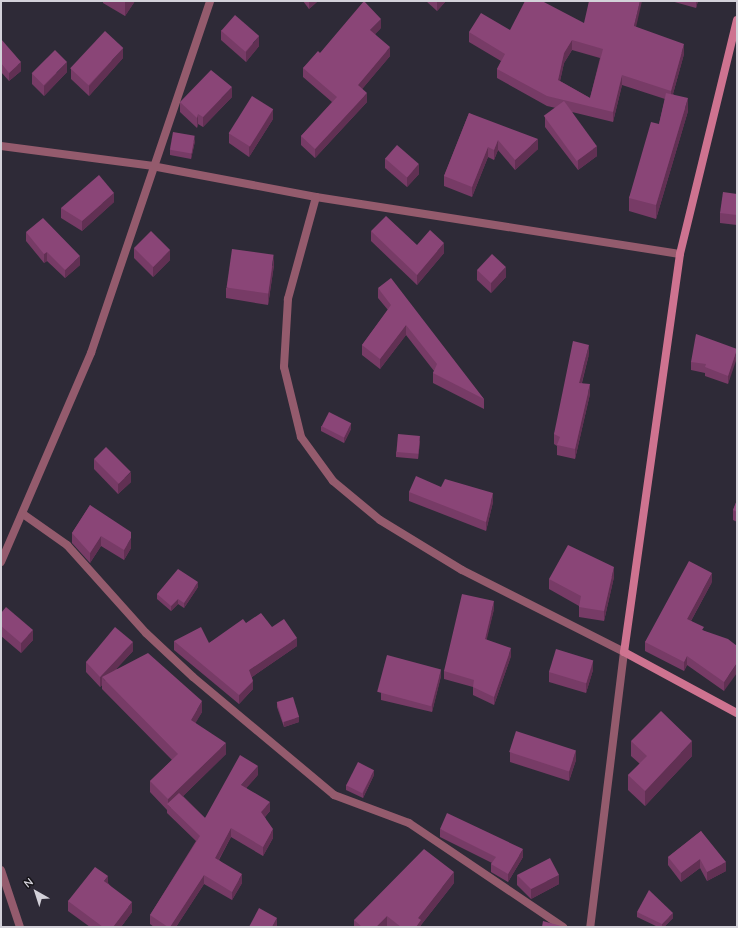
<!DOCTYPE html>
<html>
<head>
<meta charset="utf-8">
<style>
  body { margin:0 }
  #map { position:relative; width:738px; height:928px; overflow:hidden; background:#2e2a37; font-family:Quicksand,sans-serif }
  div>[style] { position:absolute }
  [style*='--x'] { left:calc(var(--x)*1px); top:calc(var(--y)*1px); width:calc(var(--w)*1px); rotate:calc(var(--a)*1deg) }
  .street>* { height:8px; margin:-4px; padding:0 4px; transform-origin:4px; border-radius:4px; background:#945b6d }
  .secondary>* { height:8px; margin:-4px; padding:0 4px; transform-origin:4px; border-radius:4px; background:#ce7390 }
  .wall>* { inset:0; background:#773b66 }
  .shaded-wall>* { inset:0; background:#613053 }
  .building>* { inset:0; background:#8a4577; transform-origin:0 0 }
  span { translate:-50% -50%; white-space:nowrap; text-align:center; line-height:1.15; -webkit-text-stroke:4px #161419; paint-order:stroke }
  .frame { position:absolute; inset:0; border:2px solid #d3d1d9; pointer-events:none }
  .north { position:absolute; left:16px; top:872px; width:40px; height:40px; -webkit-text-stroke:3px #161419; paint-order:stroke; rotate:321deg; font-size:11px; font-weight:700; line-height:16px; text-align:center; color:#d3d1d9 }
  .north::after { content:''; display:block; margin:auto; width:14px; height:18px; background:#d3d1d9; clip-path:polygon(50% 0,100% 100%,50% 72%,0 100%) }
</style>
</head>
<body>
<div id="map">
  <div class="street">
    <div style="--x:1;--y:146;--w:152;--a:7.5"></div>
    <div style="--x:152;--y:166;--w:167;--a:10.7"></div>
    <div style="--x:316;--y:197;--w:368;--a:8.9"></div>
    <div style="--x:316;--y:197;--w:106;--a:105.4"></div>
    <div style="--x:288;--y:299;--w:68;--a:93.4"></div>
    <div style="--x:284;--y:367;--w:72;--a:76.3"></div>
    <div style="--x:301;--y:437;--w:54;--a:54"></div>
    <div style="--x:333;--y:481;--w:61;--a:39.7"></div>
    <div style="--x:380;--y:520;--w:96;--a:31.4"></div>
    <div style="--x:462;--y:570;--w:182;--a:26.8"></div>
    <div style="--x:624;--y:652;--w:277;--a:97"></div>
    <div style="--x:23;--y:514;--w:54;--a:35.2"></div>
    <div style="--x:67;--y:545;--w:118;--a:48.1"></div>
    <div style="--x:146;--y:633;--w:64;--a:43.1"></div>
    <div style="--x:193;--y:677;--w:184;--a:39.9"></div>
    <div style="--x:334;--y:795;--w:80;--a:20.5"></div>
    <div style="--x:409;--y:823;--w:186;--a:34"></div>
    <div style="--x:1;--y:562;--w:228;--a:-66.7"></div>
    <div style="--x:91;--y:353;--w:372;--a:-71.3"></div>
    <div style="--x:1;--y:870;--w:60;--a:71.6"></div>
  </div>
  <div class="secondary">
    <div style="--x:737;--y:20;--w:241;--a:103.7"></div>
    <div style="--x:680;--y:254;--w:402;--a:98"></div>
    <div style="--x:624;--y:652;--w:128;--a:28.4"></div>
  </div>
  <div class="wall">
    <div style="clip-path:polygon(103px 1px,135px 1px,125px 16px,103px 3px)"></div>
    <div style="clip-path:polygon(303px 1px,318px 1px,309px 9px)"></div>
    <div style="clip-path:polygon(426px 1px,446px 1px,437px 11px)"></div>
    <div style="clip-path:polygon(671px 1px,698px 1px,696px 8px)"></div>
    <div style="clip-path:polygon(evenodd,584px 23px,636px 27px,684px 54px,673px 94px,688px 111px,656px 219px,629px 211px,629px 198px,659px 124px,665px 99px,622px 85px,613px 122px,572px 112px,597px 156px,578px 170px,545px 127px,545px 117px,556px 108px,547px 106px,497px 78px,497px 69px,501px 61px,469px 42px,469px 32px,510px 30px,584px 23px,572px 50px,600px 58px,590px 98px,560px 81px,564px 63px,572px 50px)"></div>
    <div style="clip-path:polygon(381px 28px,375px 34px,390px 56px,362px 89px,367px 102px,315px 158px,301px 145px,301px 136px,332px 102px,303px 77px,303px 68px,320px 53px)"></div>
    <div style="clip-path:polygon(221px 30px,259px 46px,246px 62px,221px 40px)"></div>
    <div style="clip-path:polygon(1px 39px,21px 71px,9px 81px,1px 72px)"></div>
    <div style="clip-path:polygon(123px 58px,89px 96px,71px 79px,71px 69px)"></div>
    <div style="clip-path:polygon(67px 72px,44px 96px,32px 84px,32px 74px)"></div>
    <div style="clip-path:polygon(232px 97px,203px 127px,198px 124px,197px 128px,180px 112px,180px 102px)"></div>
    <div style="clip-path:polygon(469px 113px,538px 149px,515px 170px,498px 150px,494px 160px,488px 157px,472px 197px,444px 186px,444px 176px)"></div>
    <div style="clip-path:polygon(273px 119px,249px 157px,229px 143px,229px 133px)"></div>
    <div style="clip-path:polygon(195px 141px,191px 159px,170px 155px,170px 150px)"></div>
    <div style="clip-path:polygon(385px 158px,419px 174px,407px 187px,385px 168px)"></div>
    <div style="clip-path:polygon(737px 194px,737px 225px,720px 223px,720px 213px)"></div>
    <div style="clip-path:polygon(114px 202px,82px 231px,61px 218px,61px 208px)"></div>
    <div style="clip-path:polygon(371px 231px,417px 245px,444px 253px,417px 285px,371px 241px)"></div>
    <div style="clip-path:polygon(26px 232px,80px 265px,65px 278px,47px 261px,44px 263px,26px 241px)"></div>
    <div style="clip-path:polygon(134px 248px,170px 260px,153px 277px,134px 258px)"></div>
    <div style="clip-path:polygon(274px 265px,268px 305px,226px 298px,226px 288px)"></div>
    <div style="clip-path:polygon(477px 270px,506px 277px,491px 293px,477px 280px)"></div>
    <div style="clip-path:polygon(378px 288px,484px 399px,484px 409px,433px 383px,433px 373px,434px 371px,406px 335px,380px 369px,362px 355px,362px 345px,388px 310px,378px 298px)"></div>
    <div style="clip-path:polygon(737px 349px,728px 384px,705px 376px,705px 373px,691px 370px,691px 362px)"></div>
    <div style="clip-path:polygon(589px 354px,582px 383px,590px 394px,575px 459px,557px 455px,557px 446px,554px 444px,554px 434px)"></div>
    <div style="clip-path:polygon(321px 426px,351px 429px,344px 443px,321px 431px)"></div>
    <div style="clip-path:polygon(420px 441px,418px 459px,396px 457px,396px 452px)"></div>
    <div style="clip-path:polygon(94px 459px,131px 482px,118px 494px,94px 469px)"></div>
    <div style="clip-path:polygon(441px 487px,493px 502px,486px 531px,409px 501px,409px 492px)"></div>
    <div style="clip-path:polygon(737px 500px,737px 522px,733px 520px,733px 510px)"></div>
    <div style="clip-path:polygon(90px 505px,131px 548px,124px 560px,101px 546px,90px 563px,72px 543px,72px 533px)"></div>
    <div style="clip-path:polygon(614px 577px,604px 621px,579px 617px,579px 606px,549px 589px,549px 579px)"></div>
    <div style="clip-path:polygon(712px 582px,691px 621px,704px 631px,737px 646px,724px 691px,687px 665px,684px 671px,645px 651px,645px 642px)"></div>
    <div style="clip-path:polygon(198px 587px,184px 608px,178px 604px,171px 611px,157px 599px,157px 594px)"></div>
    <div style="clip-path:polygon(494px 609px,486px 640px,511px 656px,494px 705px,473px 695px,473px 687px,444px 679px,444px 671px)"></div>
    <div style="clip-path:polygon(1px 613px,33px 640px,21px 653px,1px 636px)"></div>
    <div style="clip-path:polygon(246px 623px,272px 627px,297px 646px,252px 677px,253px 689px,239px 704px,174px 650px,174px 641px,209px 643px)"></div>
    <div style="clip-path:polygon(133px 651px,116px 669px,202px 712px,195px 723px,226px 754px,183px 796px,205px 818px,258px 775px,246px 788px,270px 811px,265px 817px,273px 838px,263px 856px,231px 837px,219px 860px,242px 883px,232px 900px,204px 884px,176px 927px,154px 927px,150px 924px,150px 915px,196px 841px,167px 813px,167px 810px,150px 792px,150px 781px,172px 760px,102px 689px,102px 685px,100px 687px,86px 672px,86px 662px)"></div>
    <div style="clip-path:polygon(593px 670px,586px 693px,549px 682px,549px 672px)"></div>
    <div style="clip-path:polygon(441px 676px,432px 712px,381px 700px,381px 693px)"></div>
    <div style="clip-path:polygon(277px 702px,299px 722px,284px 727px,277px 707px)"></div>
    <div style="clip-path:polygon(631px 741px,692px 756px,645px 806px,628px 790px,628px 775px,640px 764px,631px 756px)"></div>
    <div style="clip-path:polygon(510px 752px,576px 760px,569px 781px,510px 762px)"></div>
    <div style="clip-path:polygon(374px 775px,363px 798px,346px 790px,346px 785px)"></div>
    <div style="clip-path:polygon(440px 829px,523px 857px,508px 882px,491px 872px,491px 864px,492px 863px,440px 837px)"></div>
    <div style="clip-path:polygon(701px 831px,726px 871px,707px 881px,700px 868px,681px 882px,668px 865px,668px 857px)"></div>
    <div style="clip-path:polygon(517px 875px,559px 884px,531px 899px,517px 885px)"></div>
    <div style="clip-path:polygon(108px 883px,132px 912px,121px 927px,90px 927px,68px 911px,68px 901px)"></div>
    <div style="clip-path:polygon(454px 883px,421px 925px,421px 927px,354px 927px,354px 920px)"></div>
    <div style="clip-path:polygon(637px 912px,673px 918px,664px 927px,658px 927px,637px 917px)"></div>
  </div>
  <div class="shaded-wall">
    <div style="clip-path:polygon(126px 1px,135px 1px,125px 16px,125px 2px)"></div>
    <div style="clip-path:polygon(309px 1px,318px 1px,309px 9px)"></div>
    <div style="clip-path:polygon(437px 1px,446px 1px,437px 11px)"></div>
    <div style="clip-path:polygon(640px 1px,642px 1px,634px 36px,634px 26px)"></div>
    <div style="clip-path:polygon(696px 1px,698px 1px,696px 8px)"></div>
    <div style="clip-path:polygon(381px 19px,381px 28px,370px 39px,370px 30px)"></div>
    <div style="clip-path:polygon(259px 36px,259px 46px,246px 62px,246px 52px)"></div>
    <div style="clip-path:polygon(572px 40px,572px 50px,564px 63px,558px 90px,558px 80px,564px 53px)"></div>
    <div style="clip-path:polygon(684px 44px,684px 54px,671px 101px,671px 91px)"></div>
    <div style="clip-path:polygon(390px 47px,390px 56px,358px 94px,358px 85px)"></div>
    <div style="clip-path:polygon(123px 48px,123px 58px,89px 96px,89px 86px)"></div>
    <div style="clip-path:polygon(21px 62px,21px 71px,9px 81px,9px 73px)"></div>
    <div style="clip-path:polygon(67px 62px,67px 72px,44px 96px,44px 86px)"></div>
    <div style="clip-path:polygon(622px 75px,622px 85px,613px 122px,613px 112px)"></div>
    <div style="clip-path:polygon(232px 87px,232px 97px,203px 127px,203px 117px)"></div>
    <div style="clip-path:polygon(367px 93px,367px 102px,315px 158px,315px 149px)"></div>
    <div style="clip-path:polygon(688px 98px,688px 111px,656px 219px,656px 205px)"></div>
    <div style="clip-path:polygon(273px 109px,273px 119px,249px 157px,249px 147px)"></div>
    <div style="clip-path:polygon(198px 114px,198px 124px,197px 128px,197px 118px)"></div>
    <div style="clip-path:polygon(195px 136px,195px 141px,191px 159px,191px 154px)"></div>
    <div style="clip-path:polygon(538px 139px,538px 149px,515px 170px,515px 160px)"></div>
    <div style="clip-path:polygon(498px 140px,498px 150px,494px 160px,494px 150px)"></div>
    <div style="clip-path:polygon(597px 146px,597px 156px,578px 170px,578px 160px)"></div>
    <div style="clip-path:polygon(488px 147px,488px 157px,472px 197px,472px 187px)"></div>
    <div style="clip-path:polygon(419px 164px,419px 174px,407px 187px,407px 177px)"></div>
    <div style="clip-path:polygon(114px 193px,114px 202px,82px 231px,82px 221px)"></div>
    <div style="clip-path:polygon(444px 243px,444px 253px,417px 285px,417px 275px)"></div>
    <div style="clip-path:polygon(170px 250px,170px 260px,153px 277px,153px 267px)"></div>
    <div style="clip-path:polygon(47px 252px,47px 261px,44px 263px,44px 254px)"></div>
    <div style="clip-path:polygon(274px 255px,274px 265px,268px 305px,268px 295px)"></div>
    <div style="clip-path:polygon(80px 256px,80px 265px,65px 278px,65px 270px)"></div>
    <div style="clip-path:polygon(506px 267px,506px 277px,491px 293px,491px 283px)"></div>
    <div style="clip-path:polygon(406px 325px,406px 335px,380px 369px,380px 359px)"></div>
    <div style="clip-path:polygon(589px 345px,589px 354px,579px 393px,579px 383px)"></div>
    <div style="clip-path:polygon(737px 350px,737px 358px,728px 384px,728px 376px)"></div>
    <div style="clip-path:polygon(590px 384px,590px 394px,575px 459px,575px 449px)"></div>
    <div style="clip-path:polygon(351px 423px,351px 429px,344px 443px,344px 438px)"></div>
    <div style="clip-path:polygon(420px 436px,420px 441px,418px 459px,418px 454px)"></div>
    <div style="clip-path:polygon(131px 472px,131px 482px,118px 494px,118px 484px)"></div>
    <div style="clip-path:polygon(493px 493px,493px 502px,486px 531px,486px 522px)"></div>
    <div style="clip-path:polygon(101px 536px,101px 546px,90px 563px,90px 553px)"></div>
    <div style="clip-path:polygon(131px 538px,131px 548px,124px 560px,124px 550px)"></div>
    <div style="clip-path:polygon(614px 567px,614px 577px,604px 621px,604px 611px)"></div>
    <div style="clip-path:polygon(712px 573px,712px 582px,687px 628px,687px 619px)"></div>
    <div style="clip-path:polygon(198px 582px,198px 587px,184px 608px,184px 603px)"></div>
    <div style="clip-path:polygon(178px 599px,178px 604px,171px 611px,171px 606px)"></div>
    <div style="clip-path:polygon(494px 601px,494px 609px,485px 647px,485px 639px)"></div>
    <div style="clip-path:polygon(33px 630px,33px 640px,21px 653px,21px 643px)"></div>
    <div style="clip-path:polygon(297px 638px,297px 646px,249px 679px,249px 670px)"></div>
    <div style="clip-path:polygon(133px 642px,133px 651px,105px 681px,102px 677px,102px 685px,100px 687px,100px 677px)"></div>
    <div style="clip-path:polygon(511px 648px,511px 656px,494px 705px,494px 697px)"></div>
    <div style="clip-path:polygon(687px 656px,687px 665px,684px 671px,684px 662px)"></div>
    <div style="clip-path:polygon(593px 660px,593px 670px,586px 693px,586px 683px)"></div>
    <div style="clip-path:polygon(737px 663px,737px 673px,724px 691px,724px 682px)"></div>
    <div style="clip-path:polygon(441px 669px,441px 676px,432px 712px,432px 705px)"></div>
    <div style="clip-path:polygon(253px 681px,253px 689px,239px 704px,239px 695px)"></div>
    <div style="clip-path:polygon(202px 701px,202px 712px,191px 731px,191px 720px)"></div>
    <div style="clip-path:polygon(299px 717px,299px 722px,284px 727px,284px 722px)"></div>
    <div style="clip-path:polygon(692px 741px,692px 756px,645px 806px,645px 791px)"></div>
    <div style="clip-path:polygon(226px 743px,226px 754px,171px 808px,168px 805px,168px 799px)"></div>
    <div style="clip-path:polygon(576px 750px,576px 760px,569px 781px,569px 771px)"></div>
    <div style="clip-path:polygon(258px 766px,258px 775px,241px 794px,241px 785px)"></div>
    <div style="clip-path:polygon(374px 770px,374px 775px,363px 798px,363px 793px)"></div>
    <div style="clip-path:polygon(270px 802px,270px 811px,261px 821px,261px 812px)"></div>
    <div style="clip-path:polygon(231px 828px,231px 837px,215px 866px,215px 858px)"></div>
    <div style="clip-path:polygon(273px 829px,273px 838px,263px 856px,263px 847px)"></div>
    <div style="clip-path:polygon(523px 849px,523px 857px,508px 882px,508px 874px)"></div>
    <div style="clip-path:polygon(700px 859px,700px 868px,681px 882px,681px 873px)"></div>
    <div style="clip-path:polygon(726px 862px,726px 871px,707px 881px,707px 872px)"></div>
    <div style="clip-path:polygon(454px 872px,454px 883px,421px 925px,421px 927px,416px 927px,418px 918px)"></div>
    <div style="clip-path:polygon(242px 874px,242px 883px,232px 900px,232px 892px)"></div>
    <div style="clip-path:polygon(204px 875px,204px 884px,176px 927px,170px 927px)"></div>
    <div style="clip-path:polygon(559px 875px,559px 884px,531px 899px,531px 889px)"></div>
    <div style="clip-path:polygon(108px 876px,108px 886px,104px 881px)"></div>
    <div style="clip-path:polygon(132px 902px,132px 912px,121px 927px,113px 927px)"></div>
    <div style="clip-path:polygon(673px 913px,673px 918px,664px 927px,662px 927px,662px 924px)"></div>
    <div style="clip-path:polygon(387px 916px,387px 927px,376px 927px)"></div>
    <div style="clip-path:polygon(277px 918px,277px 927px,272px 927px)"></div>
  </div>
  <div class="building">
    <div style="clip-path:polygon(364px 1px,381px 19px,370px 30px,390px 47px,358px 85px,367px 93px,315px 149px,301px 136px,337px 97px,303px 68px,318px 51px,320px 53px)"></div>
    <div style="clip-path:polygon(evenodd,525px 1px,542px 1px,584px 23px,589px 1px,640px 1px,634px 26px,684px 44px,671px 91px,622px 75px,613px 112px,547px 96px,497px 69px,505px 54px,469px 32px,481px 13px,510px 30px,525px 1px,572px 40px,603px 49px,590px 98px,558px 80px,564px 53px,572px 40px)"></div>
    <div style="left:235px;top:15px;width:32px;height:21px;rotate:41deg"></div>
    <div style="left:105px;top:31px;width:25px;height:51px;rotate:43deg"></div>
    <div style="clip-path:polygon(1px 39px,21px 62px,9px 73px,1px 63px)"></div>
    <div style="left:55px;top:50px;width:17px;height:33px;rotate:45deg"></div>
    <div style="clip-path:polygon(211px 70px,232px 87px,203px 117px,198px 114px,197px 118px,180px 102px)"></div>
    <div style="clip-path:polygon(666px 93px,688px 98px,656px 205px,629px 198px,651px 122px,659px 124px)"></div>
    <div style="left:252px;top:96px;width:25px;height:44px;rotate:32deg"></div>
    <div style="left:564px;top:101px;width:56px;height:25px;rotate:54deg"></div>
    <div style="clip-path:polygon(469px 113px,538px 139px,515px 160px,498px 140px,494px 150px,488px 147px,472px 187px,444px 176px)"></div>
    <div style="left:173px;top:132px;width:22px;height:18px;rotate:10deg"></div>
    <div style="left:397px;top:145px;width:29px;height:18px;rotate:41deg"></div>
    <div style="clip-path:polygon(99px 175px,114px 193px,82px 221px,61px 208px)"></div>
    <div style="clip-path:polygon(723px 192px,737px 194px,737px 215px,720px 213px)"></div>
    <div style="clip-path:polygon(386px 216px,417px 245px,430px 230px,444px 243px,417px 275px,371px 231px)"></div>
    <div style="clip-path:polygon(43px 218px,80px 256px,65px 270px,47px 252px,44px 254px,26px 232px)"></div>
    <div style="left:151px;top:231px;width:27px;height:24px;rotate:45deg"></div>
    <div style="left:232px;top:249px;width:42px;height:39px;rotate:8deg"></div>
    <div style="left:492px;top:254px;width:19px;height:22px;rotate:43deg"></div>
    <div style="clip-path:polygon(391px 278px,484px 399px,433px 373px,437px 364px,406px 325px,380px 359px,362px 345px,391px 305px,378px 288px)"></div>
    <div style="clip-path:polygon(696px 334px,737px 349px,728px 376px,705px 367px,706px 364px,691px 362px)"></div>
    <div style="clip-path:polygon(573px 341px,589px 345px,579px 383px,590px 384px,575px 449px,557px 445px,560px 437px,554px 434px)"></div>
    <div style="left:329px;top:412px;width:25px;height:16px;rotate:27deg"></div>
    <div style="left:398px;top:434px;width:22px;height:18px;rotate:5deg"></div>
    <div style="left:106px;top:447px;width:35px;height:17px;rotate:45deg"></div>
    <div style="clip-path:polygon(416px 476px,441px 487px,445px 479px,493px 493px,486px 522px,409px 492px)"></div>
    <div style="clip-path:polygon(737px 500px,737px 512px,733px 510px)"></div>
    <div style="clip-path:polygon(90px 505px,131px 532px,131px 538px,124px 550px,101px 536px,90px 553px,72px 533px)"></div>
    <div style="clip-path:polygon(568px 545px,614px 567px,604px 611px,579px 607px,581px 596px,549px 579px)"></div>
    <div style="clip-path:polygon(689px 561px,712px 573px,687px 619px,704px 627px,702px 630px,728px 639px,737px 646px,737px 663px,724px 682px,687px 656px,684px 662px,645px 642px)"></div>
    <div style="clip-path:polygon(178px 569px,198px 582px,184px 603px,178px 599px,171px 606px,157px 594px)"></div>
    <div style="clip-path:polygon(462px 594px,494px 601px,485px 639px,511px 648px,494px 697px,473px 687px,474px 680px,444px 671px)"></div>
    <div style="clip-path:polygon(6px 607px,33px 630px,21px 643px,1px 626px,1px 613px)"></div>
    <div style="clip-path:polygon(261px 613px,272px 627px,284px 619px,297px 638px,249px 670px,253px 681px,239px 695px,174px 641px,201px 627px,209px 643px,243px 619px,246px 623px)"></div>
    <div style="clip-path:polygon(115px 627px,133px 642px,100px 677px,86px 662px)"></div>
    <div style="left:556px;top:649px;width:39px;height:24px;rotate:17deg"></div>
    <div style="clip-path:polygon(148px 653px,202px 701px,191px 720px,226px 743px,168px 799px,150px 781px,178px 754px,102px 677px)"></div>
    <div style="left:387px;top:655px;width:56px;height:38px;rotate:15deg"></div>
    <div style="left:293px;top:697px;width:21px;height:17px;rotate:73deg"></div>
    <div style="clip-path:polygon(661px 711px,692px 741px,645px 791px,628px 775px,647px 756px,631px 741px)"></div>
    <div style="left:516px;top:731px;width:63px;height:22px;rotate:18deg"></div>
    <div style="clip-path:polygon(240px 755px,258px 766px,241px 785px,270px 802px,261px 812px,273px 829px,263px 847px,231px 828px,215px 858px,242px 874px,232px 892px,204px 875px,170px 927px,168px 927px,150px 915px,200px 836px,167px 804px,179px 793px,205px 818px)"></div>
    <div style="left:358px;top:762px;width:18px;height:26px;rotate:27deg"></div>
    <div style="clip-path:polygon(447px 813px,523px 849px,508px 874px,491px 864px,496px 857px,440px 829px)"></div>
    <div style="clip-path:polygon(701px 831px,726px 862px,707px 872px,700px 859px,681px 873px,668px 857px)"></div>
    <div style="clip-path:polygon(424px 849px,454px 872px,418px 918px,421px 920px,416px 927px,401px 927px,387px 916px,376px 927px,362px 927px,354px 920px)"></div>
    <div style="clip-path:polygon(550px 858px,559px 875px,531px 889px,517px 875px)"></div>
    <div style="clip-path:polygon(95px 867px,108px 876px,104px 881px,132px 902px,113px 927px,103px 927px,68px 901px)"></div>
    <div style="clip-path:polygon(649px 890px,673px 913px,662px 924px,637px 912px)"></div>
    <div style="clip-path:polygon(259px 908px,277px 918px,272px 927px,249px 927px)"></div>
    <div style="clip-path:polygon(543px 921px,565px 927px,542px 927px)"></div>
  </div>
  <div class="frame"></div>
  <div class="north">N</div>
</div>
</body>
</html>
